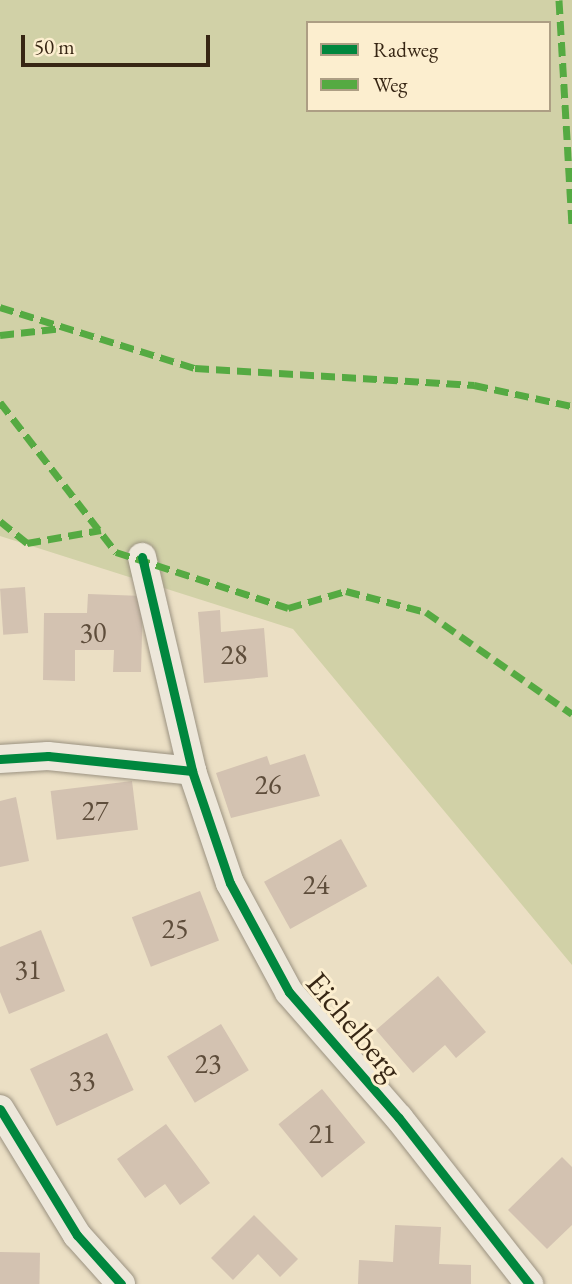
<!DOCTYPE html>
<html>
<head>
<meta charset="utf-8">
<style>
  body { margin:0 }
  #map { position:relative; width:572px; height:1284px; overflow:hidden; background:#ebdfc4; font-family:"EB Garamond",serif }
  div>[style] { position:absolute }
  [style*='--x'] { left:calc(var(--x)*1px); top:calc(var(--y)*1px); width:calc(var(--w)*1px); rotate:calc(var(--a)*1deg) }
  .green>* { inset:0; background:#d1d1a7 }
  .building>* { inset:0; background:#d3c2b1; transform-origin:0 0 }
  .roads { filter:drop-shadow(0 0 2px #9b9281) drop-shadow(0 0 2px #9b9281) }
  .minor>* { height:28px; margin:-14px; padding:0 14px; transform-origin:14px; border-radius:14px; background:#ede7da }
  .quiet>* { height:7px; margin-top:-3.5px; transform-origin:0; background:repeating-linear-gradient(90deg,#55aa42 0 14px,transparent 0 21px) }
  .cycleway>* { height:9px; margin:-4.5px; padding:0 4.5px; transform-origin:4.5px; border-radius:4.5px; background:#00873e }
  span { translate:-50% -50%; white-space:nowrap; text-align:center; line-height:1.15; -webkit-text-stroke:6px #fceecf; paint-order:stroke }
  .number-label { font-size:28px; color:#5e4d3b }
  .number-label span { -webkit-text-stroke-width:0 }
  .street-label { font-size:32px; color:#372614 }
  .legend { position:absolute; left:306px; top:21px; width:245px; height:91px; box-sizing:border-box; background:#fceecf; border:2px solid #ad9e84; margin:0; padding:9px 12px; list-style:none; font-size:21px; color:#372614 }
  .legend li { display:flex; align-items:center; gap:14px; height:35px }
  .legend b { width:35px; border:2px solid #ad9e84 }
  .scale { position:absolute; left:21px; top:35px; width:189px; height:32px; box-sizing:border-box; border:4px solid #372614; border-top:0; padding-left:9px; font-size:21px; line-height:24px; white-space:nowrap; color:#372614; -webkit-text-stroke:5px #fceecf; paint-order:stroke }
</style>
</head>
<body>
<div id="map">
  <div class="green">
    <div style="clip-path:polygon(evenodd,0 0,572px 0,572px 965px,293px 629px,0 536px,0 0,308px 23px,549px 23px,549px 110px,308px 110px,308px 23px)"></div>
  </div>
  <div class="building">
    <div style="left:25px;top:587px;width:46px;height:25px;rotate:86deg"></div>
    <div style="clip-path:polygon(88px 594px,143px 596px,141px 672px,113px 672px,114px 650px,75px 650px,75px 681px,43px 680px,44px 613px,87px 613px)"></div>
    <div style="clip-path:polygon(220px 610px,221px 632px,264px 628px,268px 677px,204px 683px,198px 612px)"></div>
    <div style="clip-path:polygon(305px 754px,320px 796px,231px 818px,216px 773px,267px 756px,270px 765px)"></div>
    <div style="left:132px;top:781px;width:49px;height:82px;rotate:83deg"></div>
    <div style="clip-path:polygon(16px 797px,29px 861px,0 867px,0 801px)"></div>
    <div style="left:341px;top:839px;width:54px;height:88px;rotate:61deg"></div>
    <div style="left:200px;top:891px;width:53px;height:73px;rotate:69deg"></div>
    <div style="clip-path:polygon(41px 930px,65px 991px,9px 1014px,0 992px,0 947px)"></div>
    <div style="clip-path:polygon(438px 976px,486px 1032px,456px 1058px,445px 1045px,413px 1073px,376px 1030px)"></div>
    <div style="left:221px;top:1024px;width:54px;height:63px;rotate:59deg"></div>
    <div style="left:107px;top:1033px;width:63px;height:85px;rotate:65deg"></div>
    <div style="left:322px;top:1089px;width:69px;height:56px;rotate:51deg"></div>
    <div style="clip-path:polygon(166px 1124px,210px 1183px,180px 1205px,165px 1184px,145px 1198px,117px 1159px)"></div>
    <div style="clip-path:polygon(562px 1157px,572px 1167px,572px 1225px,547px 1249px,508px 1210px)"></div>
    <div style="clip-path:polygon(254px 1215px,298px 1259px,280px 1277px,258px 1254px,233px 1280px,211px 1258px)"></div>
    <div style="clip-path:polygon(395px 1225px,441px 1227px,439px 1264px,471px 1265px,471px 1284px,358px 1284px,359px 1260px,393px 1262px)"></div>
    <div style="left:0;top:1252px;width:40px;height:32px;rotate:1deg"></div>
  </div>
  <div class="roads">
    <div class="minor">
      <div style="--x:142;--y:557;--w:220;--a:76.8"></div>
      <div style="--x:0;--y:759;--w:48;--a:-3.6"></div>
      <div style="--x:48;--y:756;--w:145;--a:5.9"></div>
      <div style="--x:192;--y:771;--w:118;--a:71.3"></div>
      <div style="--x:230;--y:883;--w:124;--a:61.6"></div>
      <div style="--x:289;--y:992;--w:167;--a:48.9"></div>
      <div style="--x:399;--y:1118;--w:211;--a:51.9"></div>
      <div style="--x:0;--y:1109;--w:148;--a:58.6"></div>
      <div style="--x:77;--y:1235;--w:66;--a:48.1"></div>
    </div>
  </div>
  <div class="quiet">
    <div style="--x:559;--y:0;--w:226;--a:86.7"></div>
    <div style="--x:0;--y:307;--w:204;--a:17.4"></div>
    <div style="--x:195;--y:368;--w:280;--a:3.5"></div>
    <div style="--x:474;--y:385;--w:100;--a:12.1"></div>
    <div style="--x:0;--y:335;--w:63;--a:-6.3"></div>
    <div style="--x:0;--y:402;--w:190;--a:52.3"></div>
    <div style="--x:116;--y:552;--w:181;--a:18"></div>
    <div style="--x:288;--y:608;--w:60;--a:-16.3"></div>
    <div style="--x:346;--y:591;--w:83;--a:14.7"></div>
    <div style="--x:426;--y:612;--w:178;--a:34.9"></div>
    <div style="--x:0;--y:521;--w:35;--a:39"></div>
    <div style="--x:27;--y:543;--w:75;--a:-10"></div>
  </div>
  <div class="cycleway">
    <div style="--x:142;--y:557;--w:220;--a:76.8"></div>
    <div style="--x:0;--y:759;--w:48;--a:-3.6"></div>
    <div style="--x:48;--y:756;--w:145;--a:5.9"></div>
    <div style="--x:192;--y:771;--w:118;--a:71.3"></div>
    <div style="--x:230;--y:883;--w:124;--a:61.6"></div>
    <div style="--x:289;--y:992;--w:167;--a:48.9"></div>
    <div style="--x:399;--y:1118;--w:211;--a:51.9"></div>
    <div style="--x:0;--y:1109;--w:148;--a:58.6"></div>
    <div style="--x:77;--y:1235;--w:66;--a:48.1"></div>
  </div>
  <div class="number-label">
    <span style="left:93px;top:632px">30</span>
    <span style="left:234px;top:654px">28</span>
    <span style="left:268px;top:784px">26</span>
    <span style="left:95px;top:810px">27</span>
    <span style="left:316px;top:884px">24</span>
    <span style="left:175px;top:928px">25</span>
    <span style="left:28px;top:969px">31</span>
    <span style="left:208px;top:1063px">23</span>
    <span style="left:82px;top:1080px">33</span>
    <span style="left:322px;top:1133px">21</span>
  </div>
  <div class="street-label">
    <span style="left:354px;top:1026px;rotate:50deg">Eichelberg</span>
  </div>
  <ul class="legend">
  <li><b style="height:9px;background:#00873e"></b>Radweg</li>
  <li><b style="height:9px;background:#55aa42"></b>Weg</li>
  </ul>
  <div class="scale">50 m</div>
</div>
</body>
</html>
